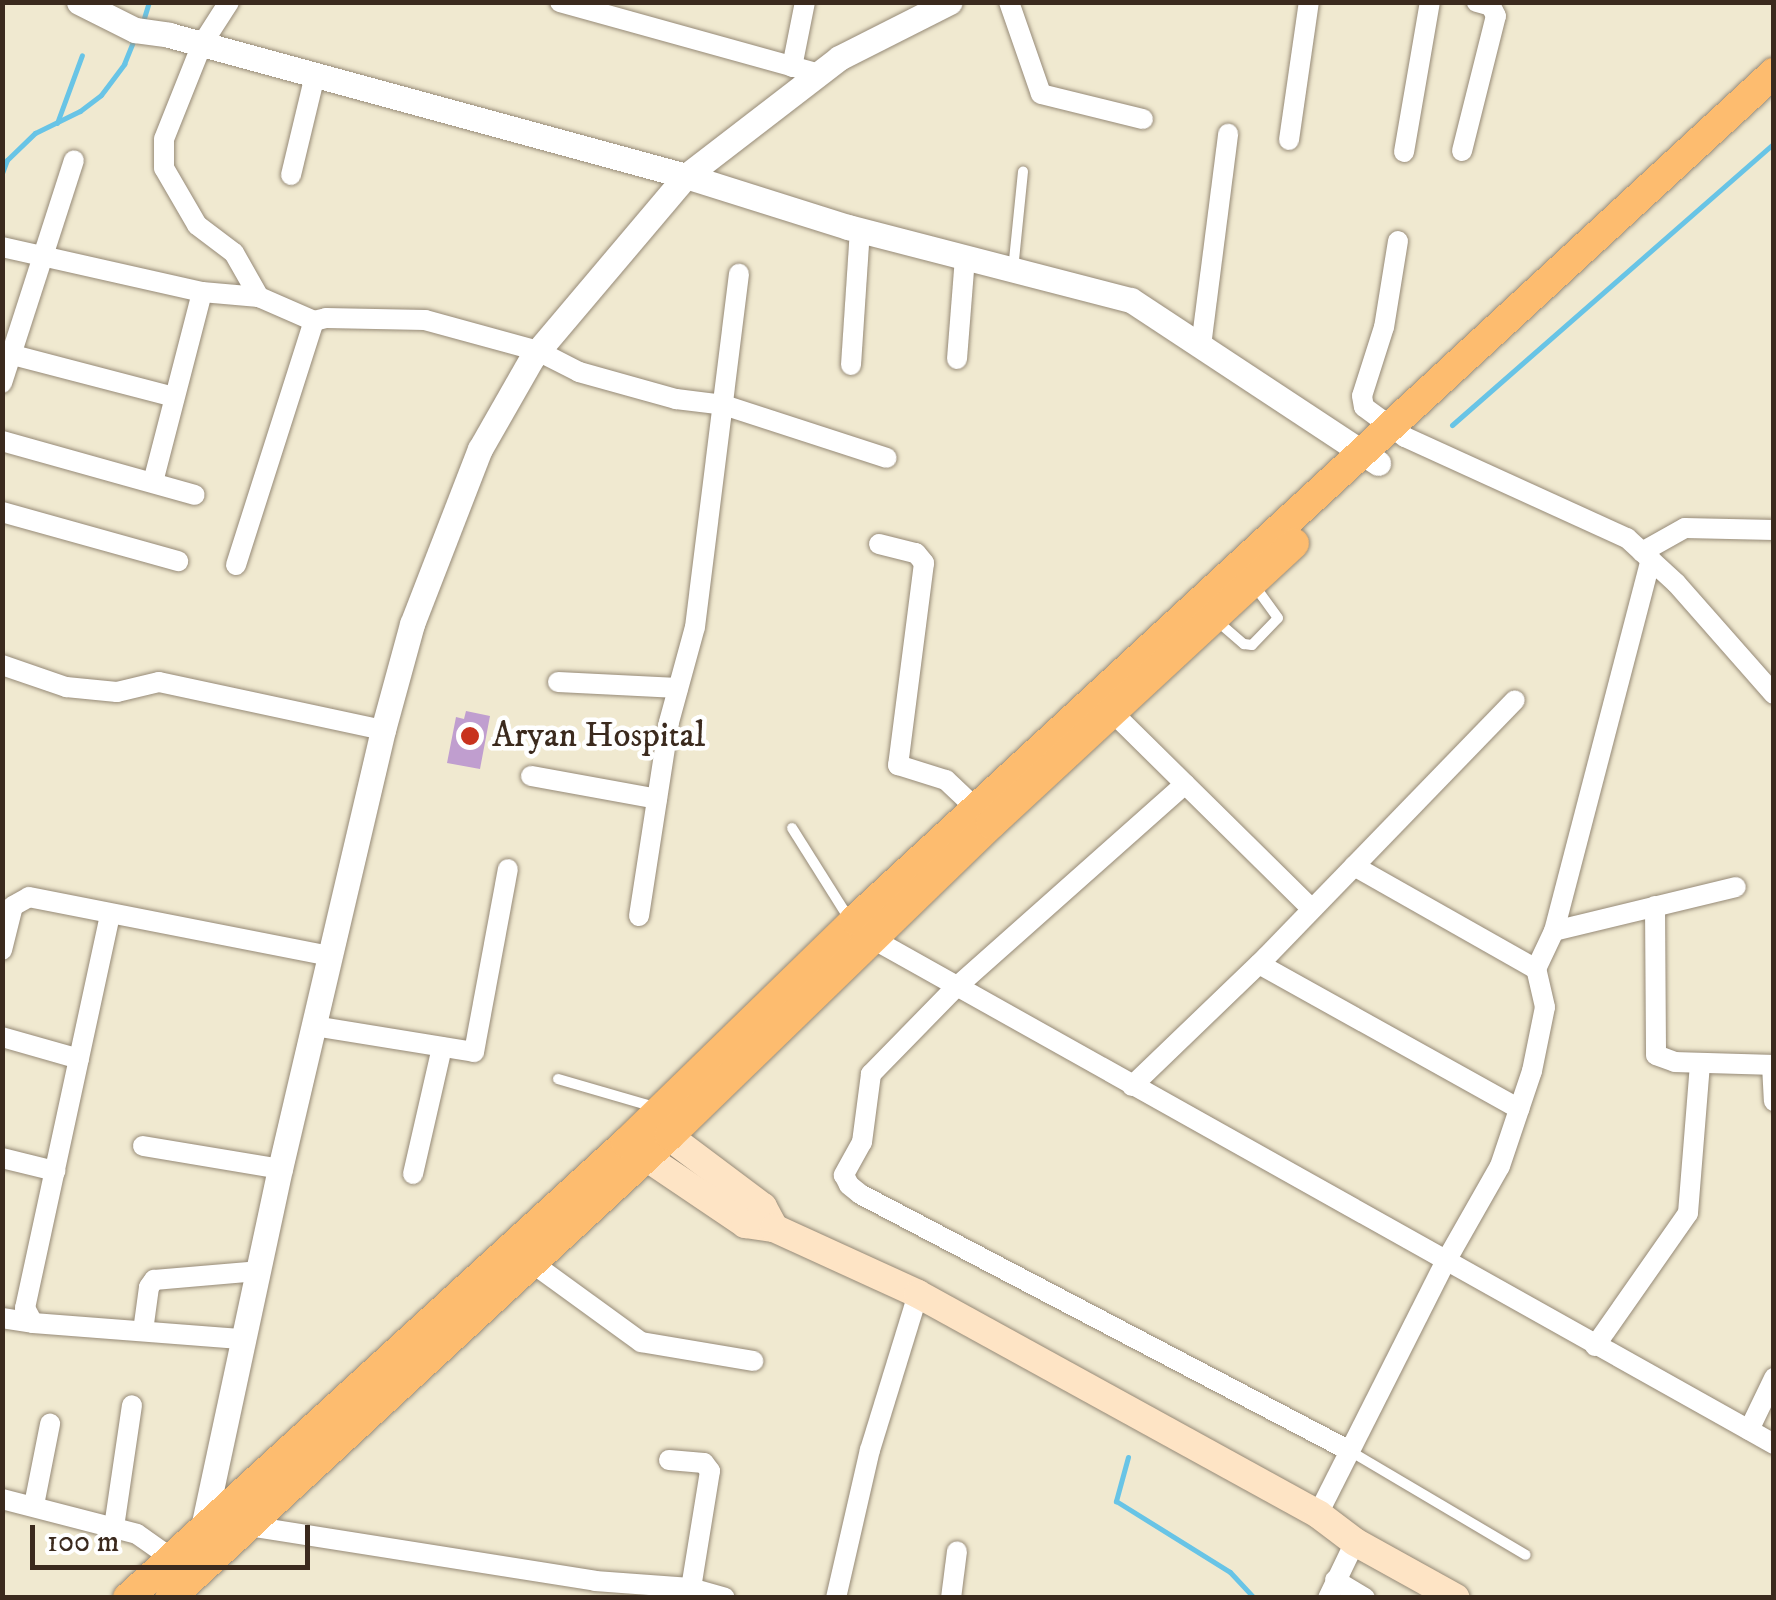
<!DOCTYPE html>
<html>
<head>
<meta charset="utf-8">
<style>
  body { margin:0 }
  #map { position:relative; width:1776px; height:1600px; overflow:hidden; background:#f0e9d0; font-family:"IM FELL DW Pica",serif }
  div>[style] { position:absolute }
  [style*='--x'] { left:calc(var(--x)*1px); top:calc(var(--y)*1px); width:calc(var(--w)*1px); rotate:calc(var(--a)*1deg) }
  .stream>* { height:5px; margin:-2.5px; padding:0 2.5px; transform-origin:2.5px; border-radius:2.5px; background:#68c4e6 }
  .building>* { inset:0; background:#c09ecf }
  .roads { filter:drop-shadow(0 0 2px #968a77) drop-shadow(0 0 2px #968a77) }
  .service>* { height:10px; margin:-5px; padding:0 5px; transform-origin:5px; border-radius:5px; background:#fff }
  .minor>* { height:20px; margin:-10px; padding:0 10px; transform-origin:10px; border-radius:10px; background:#fff }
  .tertiary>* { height:25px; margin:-12.5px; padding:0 12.5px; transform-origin:12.5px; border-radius:12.5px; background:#fff }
  .secondary>* { height:28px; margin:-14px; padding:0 14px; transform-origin:14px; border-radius:14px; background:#fee4c5 }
  .primary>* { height:30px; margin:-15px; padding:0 15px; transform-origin:15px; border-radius:15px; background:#fdbc6f }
  .dots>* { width:28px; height:28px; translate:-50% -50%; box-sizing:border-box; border:5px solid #fff; border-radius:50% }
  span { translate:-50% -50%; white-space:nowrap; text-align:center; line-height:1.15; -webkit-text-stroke:9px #fff; paint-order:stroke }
  .poi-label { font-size:35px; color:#3b2a1e }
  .left { translate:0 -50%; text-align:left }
  .frame { position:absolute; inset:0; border:5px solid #3b2a1e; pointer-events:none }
  .scale { position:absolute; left:30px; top:1525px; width:280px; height:45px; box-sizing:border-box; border:5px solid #3b2a1e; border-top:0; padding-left:12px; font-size:30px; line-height:35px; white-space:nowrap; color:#3b2a1e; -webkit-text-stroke:8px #fff; paint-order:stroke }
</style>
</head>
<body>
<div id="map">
  <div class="stream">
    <div style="--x:144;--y:18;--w:17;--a:-73"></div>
    <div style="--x:57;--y:123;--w:72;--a:-69.8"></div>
    <div style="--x:2;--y:173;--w:14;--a:-69"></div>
    <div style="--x:7;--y:160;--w:39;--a:-44"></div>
    <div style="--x:35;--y:133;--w:50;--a:-26.1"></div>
    <div style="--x:80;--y:111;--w:26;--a:-37"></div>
    <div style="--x:101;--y:95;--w:39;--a:-53"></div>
    <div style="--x:124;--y:64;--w:24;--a:-68"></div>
    <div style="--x:1452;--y:425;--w:428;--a:-41.2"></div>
    <div style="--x:1128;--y:1457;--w:46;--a:105.3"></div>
    <div style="--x:1116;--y:1501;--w:134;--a:31.9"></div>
    <div style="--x:1230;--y:1572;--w:35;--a:47"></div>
  </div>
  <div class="building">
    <div style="clip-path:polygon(466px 711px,490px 716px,480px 769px,447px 763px,456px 717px,464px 719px)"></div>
  </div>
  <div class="roads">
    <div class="service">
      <div style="--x:1013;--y:270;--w:99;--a:-84.2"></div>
      <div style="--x:1216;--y:620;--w:37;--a:41"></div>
      <div style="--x:1244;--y:644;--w:8;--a:7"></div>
      <div style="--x:1252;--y:645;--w:37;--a:-46"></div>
      <div style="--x:1278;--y:618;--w:39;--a:-126"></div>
      <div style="--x:792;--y:828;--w:109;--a:57.8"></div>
      <div style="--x:558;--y:1079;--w:104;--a:16.2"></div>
      <div style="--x:1350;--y:1451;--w:204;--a:30.6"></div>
    </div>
    <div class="minor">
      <div style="--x:229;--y:2;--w:50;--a:122.7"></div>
      <div style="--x:202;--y:44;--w:102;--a:111.8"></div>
      <div style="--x:164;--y:139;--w:29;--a:90"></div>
      <div style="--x:164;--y:168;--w:66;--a:59.9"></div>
      <div style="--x:197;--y:225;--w:46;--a:37.1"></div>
      <div style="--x:234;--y:253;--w:51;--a:60.4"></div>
      <div style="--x:560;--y:2;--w:269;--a:15.5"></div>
      <div style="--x:1009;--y:2;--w:97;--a:70.8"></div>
      <div style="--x:1041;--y:94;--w:105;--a:13.8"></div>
      <div style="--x:792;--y:67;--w:66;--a:-78.7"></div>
      <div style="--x:1289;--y:140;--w:139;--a:-81.8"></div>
      <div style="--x:1462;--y:151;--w:139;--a:-75.9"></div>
      <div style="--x:1496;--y:16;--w:11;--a:-117"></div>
      <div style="--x:1491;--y:6;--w:15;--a:-164"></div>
      <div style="--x:1404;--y:152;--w:152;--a:-80.2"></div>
      <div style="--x:291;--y:175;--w:103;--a:-76.5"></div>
      <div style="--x:1398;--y:241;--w:87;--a:99.2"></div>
      <div style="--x:1384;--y:327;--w:72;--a:107.7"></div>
      <div style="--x:1362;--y:396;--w:11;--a:80"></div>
      <div style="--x:1364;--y:407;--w:51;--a:36.2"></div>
      <div style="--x:1405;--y:437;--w:244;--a:24.5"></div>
      <div style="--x:1627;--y:538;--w:67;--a:42.6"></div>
      <div style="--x:1676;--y:583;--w:148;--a:48.6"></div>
      <div style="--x:2;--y:247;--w:205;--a:12.7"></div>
      <div style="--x:202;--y:292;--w:57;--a:5"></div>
      <div style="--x:259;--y:297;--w:60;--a:23.6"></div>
      <div style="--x:1201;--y:346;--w:214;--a:-82.7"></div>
      <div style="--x:13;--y:355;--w:166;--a:14.6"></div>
      <div style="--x:957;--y:359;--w:102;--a:-85.5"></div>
      <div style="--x:851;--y:365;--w:135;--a:-86.2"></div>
      <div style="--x:2;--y:383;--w:234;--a:-72.1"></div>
      <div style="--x:2;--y:441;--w:200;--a:15.6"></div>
      <div style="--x:153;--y:482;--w:196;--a:-75.5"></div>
      <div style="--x:2;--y:512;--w:183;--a:15.6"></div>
      <div style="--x:879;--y:544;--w:38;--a:14"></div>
      <div style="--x:916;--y:553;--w:13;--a:51"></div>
      <div style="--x:924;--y:563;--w:204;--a:97.3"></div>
      <div style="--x:898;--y:765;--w:50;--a:17.4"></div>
      <div style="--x:946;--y:780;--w:51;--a:43.4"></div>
      <div style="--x:1642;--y:552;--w:49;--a:-29.2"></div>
      <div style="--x:1685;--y:528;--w:89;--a:1.3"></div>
      <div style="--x:236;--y:565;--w:256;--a:-72.3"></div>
      <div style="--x:314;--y:321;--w:12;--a:-14"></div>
      <div style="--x:326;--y:318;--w:99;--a:1.2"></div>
      <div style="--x:425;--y:320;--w:117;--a:15.3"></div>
      <div style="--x:538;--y:351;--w:46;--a:27.1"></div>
      <div style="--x:579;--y:372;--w:101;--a:15.6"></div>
      <div style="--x:676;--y:399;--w:48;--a:7.1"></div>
      <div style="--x:724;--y:405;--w:171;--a:18"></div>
      <div style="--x:2;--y:665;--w:68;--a:19"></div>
      <div style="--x:66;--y:687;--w:51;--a:5.6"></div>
      <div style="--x:117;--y:692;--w:43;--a:-13.4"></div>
      <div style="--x:159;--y:682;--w:229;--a:12.1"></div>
      <div style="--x:558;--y:682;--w:120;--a:2.9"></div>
      <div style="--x:1104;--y:704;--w:292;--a:44.6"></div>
      <div style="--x:531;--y:776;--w:128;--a:10.3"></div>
      <div style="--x:1185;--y:784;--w:306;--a:138.4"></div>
      <div style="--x:956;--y:987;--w:122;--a:134.3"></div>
      <div style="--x:871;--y:1074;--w:69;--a:97.5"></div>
      <div style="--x:862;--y:1142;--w:38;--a:119"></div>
      <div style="--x:844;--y:1175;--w:11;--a:63"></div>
      <div style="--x:849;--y:1185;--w:14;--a:39"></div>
      <div style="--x:860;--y:1194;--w:553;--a:27.68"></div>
      <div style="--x:1655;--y:906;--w:149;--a:89.6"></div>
      <div style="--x:1656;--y:1055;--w:20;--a:20"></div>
      <div style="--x:1675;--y:1062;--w:99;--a:1.7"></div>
      <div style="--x:110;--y:915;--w:402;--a:102.2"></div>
      <div style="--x:25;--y:1308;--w:17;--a:62"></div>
      <div style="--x:33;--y:1323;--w:211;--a:4.4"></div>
      <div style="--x:639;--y:916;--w:196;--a:-81.2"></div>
      <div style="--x:669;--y:722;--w:98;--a:-74.7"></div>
      <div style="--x:695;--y:627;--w:356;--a:-82.9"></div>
      <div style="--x:1554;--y:931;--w:187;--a:-13.6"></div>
      <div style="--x:864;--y:934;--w:1043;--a:29.27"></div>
      <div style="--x:2;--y:950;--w:45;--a:-76"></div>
      <div style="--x:13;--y:906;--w:18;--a:-29"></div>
      <div style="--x:29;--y:897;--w:307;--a:11.1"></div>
      <div style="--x:1259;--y:964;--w:298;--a:29.1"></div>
      <div style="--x:1536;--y:969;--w:42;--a:-64.7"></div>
      <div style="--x:1554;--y:931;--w:384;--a:-75.4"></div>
      <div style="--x:314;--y:1026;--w:162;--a:9.2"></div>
      <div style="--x:474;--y:1052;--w:186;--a:-79.5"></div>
      <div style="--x:2;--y:1037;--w:80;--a:15.9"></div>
      <div style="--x:1772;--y:1065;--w:36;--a:87"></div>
      <div style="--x:1132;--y:1086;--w:187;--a:-43.9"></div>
      <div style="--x:1267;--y:956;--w:356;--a:-45.9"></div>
      <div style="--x:143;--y:1146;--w:139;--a:9.5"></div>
      <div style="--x:2;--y:1158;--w:55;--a:13.8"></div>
      <div style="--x:413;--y:1174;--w:130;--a:-77.1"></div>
      <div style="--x:524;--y:1257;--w:145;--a:36"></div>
      <div style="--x:641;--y:1342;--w:114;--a:9.6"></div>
      <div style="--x:2;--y:1318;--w:31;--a:9"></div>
      <div style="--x:143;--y:1331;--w:44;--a:-82.2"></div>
      <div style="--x:149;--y:1287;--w:9;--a:-54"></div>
      <div style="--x:154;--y:1280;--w:104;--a:-4.9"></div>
      <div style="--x:1595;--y:1346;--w:162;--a:-55"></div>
      <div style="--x:1688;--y:1213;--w:150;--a:-85.4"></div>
      <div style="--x:1749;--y:1430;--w:58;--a:-64.3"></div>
      <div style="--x:669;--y:1460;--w:35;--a:5"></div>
      <div style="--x:704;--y:1463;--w:10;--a:53"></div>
      <div style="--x:710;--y:1471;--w:119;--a:99.2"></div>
      <div style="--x:2;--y:1499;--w:139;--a:14.5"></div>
      <div style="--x:137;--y:1534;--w:54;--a:35.2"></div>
      <div style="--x:34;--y:1505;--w:83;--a:-78.8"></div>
      <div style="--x:1318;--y:1514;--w:284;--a:-63.2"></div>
      <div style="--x:1446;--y:1261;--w:109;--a:-60.4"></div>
      <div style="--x:1500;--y:1166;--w:100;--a:-71.4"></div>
      <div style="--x:1532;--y:1071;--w:65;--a:-78.5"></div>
      <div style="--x:1545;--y:1007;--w:39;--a:-103"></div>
      <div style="--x:1536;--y:969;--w:209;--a:-150.5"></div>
      <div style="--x:243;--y:1525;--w:356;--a:9"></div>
      <div style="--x:595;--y:1581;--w:96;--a:4.2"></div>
      <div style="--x:691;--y:1588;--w:35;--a:16"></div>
      <div style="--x:114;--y:1527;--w:123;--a:-81.6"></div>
      <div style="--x:1335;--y:1580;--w:35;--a:31"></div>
      <div style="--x:836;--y:1598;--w:152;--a:-77.1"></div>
      <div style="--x:870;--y:1450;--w:163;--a:-72.9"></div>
      <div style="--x:951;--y:1598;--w:47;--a:-82.7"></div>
      <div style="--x:1328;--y:1598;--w:62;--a:-64.3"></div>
    </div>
    <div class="tertiary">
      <div style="--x:79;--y:2;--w:63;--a:26.6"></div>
      <div style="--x:135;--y:30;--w:34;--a:8"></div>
      <div style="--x:169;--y:35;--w:536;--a:15.26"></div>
      <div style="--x:686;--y:176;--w:170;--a:17.5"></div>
      <div style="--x:848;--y:227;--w:292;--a:14.5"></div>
      <div style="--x:1131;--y:300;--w:296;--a:33.4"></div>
      <div style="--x:201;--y:1537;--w:376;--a:-77.9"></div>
      <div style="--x:280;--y:1169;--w:451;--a:-76.8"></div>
      <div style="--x:383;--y:730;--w:110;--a:-74.7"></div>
      <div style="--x:412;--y:624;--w:188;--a:-68.8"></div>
      <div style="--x:480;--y:449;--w:105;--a:-60.3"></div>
      <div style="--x:532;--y:358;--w:238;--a:-49.8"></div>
      <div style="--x:686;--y:176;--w:193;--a:-37.6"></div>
      <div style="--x:839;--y:58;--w:124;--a:-26.8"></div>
    </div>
    <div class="secondary">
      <div style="--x:651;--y:1123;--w:140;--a:36.9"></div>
      <div style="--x:763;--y:1207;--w:24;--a:62"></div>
      <div style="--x:631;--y:1147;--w:138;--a:34"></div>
      <div style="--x:745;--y:1224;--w:29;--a:8"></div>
      <div style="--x:774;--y:1228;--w:158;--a:24.6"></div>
      <div style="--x:918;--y:1294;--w:457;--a:28.8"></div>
      <div style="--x:1318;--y:1514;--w:46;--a:37.1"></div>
      <div style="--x:1355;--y:1542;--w:115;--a:29"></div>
    </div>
    <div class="primary">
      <div style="--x:128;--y:1598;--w:675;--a:-42.42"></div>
      <div style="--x:626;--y:1143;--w:320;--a:-44.2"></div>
      <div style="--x:855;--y:920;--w:1250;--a:-42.67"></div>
      <div style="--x:170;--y:1598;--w:681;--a:-42.8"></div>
      <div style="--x:670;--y:1135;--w:447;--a:-44.1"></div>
      <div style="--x:991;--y:824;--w:413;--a:-42.8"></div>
    </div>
  </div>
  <div class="dots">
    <div style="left:470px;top:736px;background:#c8321e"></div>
  </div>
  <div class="poi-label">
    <span class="left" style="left:492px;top:736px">Aryan Hospital</span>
  </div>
  <div class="frame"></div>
  <div class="scale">100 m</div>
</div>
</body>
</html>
